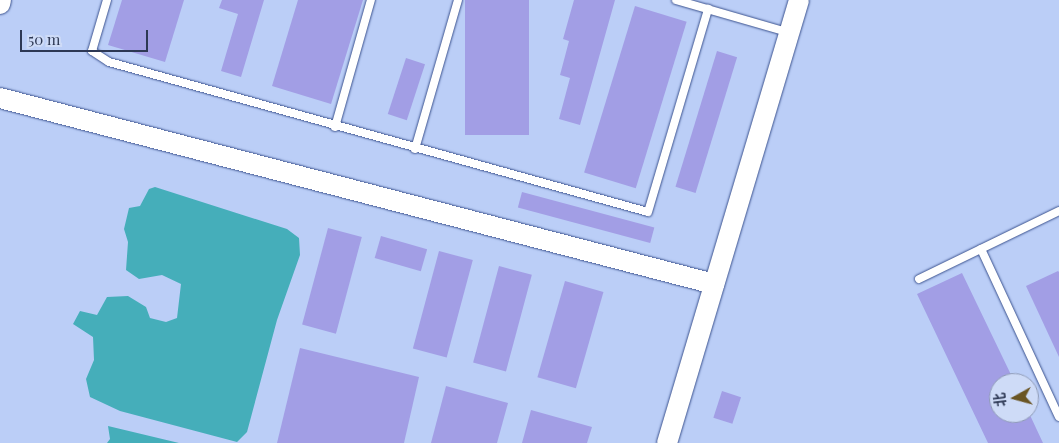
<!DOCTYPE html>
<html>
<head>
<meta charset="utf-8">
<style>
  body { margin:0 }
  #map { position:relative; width:1059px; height:443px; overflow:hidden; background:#bbcef7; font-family:"Playfair Display","Noto Sans SC",serif }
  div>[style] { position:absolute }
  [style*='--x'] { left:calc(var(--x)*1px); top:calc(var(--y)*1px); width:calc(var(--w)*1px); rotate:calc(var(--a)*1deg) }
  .water>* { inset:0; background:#45aeba }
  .building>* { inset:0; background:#a29ee5; transform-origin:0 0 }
  .roads { filter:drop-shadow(0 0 1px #3c538f) drop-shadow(0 0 1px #3c538f) }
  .service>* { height:8px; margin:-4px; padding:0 4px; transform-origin:4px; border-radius:4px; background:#fff }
  .tertiary>* { height:20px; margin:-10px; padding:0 10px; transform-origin:10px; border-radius:10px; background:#fff }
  span { translate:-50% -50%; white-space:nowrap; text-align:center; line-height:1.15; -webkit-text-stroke:4px #cedbf7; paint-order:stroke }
  .north { position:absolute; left:989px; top:373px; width:50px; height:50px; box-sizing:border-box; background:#cedbf7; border:1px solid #8e9ab6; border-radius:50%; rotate:263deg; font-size:14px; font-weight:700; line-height:20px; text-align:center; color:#2d3854 }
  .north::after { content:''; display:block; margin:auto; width:18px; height:22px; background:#6a5524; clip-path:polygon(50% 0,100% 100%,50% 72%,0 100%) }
  .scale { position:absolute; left:20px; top:30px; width:128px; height:22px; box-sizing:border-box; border:2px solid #2d3854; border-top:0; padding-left:6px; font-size:15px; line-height:18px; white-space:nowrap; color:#2d3854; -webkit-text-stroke:4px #cedbf7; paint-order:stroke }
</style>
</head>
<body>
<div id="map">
  <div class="water">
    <div style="clip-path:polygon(155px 187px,287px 229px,299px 238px,300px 255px,277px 320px,247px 432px,237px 442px,120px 411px,90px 397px,86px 379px,94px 360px,93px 337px,73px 324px,80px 311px,97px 315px,107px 297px,128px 296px,146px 307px,150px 318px,166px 322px,177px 318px,181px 284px,162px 275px,139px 279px,126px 270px,128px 242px,124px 229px,129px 208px,140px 206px,149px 189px)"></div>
    <div style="clip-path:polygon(108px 426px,179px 443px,107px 443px,110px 439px)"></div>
  </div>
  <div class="building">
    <div style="clip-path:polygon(122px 0,184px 0,165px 62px,108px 45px)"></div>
    <div style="clip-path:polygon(222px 0,264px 0,241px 77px,221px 71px,238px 14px,219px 8px)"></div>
    <div style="clip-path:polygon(298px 0,363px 0,331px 104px,272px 86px)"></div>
    <div style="left:465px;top:0;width:64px;height:135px"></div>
    <div style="clip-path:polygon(574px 0,615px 0,580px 125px,559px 119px,570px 78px,560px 75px,569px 41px,563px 39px)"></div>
    <div style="left:635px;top:6px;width:54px;height:174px;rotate:17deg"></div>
    <div style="left:717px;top:51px;width:21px;height:142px;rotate:17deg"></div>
    <div style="left:406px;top:58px;width:20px;height:59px;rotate:18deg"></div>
    <div style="left:522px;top:192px;width:137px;height:16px;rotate:15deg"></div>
    <div style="left:328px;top:228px;width:35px;height:100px;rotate:15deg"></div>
    <div style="left:381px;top:236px;width:48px;height:23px;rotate:16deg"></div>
    <div style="left:439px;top:251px;width:35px;height:101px;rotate:15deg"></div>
    <div style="left:499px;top:266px;width:34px;height:100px;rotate:15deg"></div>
    <div style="clip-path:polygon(1058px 271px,1059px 272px,1059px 357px,1026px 286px)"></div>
    <div style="clip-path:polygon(962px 273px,1015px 383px,999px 383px,999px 413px,1029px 413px,1043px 443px,988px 443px,917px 294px)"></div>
    <div style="left:565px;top:281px;width:40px;height:100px;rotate:16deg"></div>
    <div style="clip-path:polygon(300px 348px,419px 377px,404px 443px,277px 443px)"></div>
    <div style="clip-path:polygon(446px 386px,508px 403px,497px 443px,431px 443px)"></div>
    <div style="left:722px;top:391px;width:20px;height:28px;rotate:18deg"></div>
    <div style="clip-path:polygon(531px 410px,592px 427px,587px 443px,522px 443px)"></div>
  </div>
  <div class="roads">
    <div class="service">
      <div style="--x:107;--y:0;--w:53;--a:106.4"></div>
      <div style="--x:92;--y:51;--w:20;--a:33"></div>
      <div style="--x:109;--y:62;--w:559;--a:15.55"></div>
      <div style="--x:648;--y:212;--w:212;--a:-73.5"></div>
      <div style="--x:676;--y:0;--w:116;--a:16.1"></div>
      <div style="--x:335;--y:127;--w:132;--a:-74.2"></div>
      <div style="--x:415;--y:149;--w:155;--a:-73.9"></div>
      <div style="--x:981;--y:249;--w:185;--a:65.1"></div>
      <div style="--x:919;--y:279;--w:156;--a:-25.9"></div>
    </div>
    <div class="tertiary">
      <div style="--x:0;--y:4;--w:4;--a:-76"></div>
      <div style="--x:0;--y:98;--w:738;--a:14.6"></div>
      <div style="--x:667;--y:443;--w:462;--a:-73.4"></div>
    </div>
  </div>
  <div class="north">北</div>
  <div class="scale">50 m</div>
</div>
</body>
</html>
